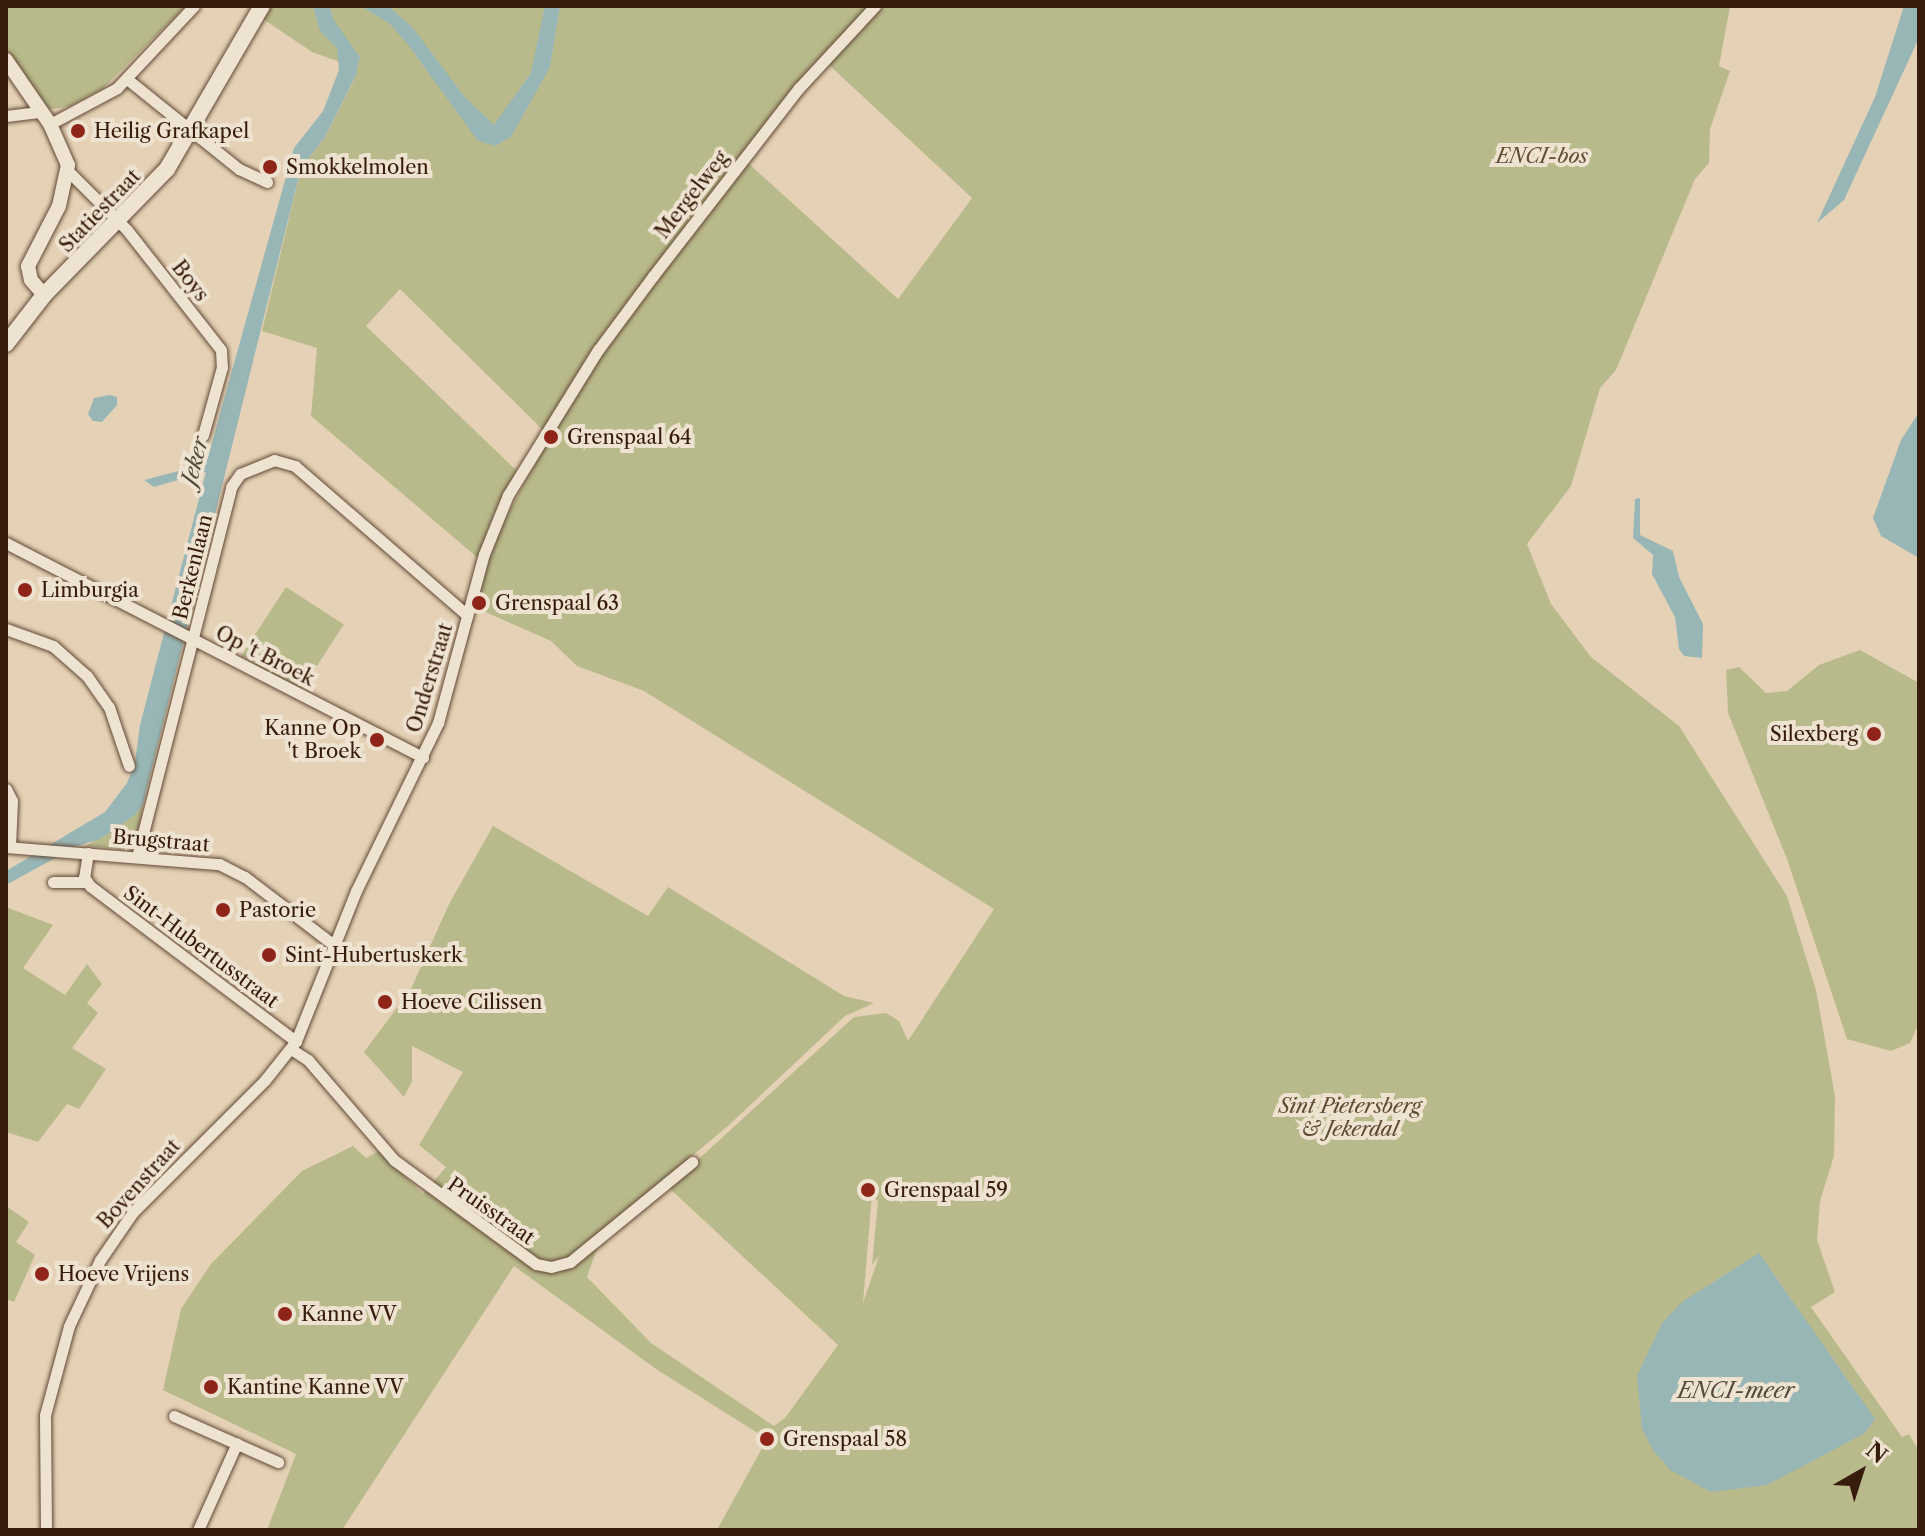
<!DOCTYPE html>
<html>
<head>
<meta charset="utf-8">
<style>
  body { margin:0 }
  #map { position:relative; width:1925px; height:1536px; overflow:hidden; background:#e5d2b6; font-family:"Libre Caslon Text",serif }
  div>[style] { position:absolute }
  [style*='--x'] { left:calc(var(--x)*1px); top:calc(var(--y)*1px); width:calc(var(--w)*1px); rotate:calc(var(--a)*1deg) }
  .green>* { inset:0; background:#b9ba8b; transform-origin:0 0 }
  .water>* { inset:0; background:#98b6b5 }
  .roads { filter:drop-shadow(0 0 2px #624936) drop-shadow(0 0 2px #624936) }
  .minor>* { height:11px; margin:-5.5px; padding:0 5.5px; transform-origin:5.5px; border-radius:5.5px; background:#eee2d0 }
  .tertiary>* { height:14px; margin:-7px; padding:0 7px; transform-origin:7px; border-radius:7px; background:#eee2d0 }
  .secondary>* { height:16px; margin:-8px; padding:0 8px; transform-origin:8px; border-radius:8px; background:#eee2d0 }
  .dots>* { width:22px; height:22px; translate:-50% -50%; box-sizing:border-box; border:4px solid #eee2d0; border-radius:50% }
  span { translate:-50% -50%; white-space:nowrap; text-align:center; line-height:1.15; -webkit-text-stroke:8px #eee2d0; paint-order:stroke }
  .poi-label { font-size:20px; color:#371b0b }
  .left { translate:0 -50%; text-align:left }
  .right { translate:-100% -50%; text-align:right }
  .park-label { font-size:20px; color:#5e4b31; font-style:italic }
  .street-label { font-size:20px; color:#371b0b }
  .water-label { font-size:22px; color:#544a3e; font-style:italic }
  .frame { position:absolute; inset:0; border:8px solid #371b0b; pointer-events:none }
  .north { position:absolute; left:1821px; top:1432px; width:80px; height:80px; -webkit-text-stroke:6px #eee2d0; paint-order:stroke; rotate:39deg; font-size:22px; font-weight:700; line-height:32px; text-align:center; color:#371b0b }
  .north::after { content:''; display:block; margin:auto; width:28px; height:36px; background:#371b0b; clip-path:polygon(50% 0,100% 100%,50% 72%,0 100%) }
</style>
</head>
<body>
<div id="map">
  <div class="green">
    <div style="clip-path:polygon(6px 6px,186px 6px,102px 89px,70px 106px,47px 110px,6px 50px)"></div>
    <div style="clip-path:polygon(evenodd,270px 6px,1730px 6px,1719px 66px,1730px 71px,1710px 129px,1709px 163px,1695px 179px,1616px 370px,1600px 388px,1571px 486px,1527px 544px,1551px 604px,1591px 657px,1679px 726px,1787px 896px,1816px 990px,1835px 1096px,1834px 1156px,1820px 1201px,1817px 1240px,1835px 1292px,1811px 1307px,1902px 1437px,1909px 1434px,1919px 1451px,1919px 1530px,717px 1530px,767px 1439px,659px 1371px,514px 1266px,342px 1530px,267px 1530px,296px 1454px,163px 1390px,181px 1309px,211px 1264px,302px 1171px,353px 1146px,366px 1158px,379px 1151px,423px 1194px,446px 1167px,419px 1145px,463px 1072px,412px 1046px,412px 1081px,404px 1097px,364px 1052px,411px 989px,449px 904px,493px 826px,648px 916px,668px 887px,844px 996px,874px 1003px,845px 1016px,728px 1126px,631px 1207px,599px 1243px,587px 1277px,651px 1343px,774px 1426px,785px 1418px,838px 1345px,668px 1187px,854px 1017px,886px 1013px,899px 1021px,908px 1041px,994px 909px,644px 691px,577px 666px,551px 641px,474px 607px,492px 542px,550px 437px,400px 289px,366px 326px,517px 471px,494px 513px,478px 558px,311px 416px,317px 348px,262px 331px,301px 168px,325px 137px,354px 80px,340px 62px,312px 52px,263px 19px,270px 6px,828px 64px,972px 198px,898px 299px,747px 162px,828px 64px,270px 6px,872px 1195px,878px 1201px,872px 1265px,879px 1256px,863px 1303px,872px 1195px)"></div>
    <div style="left:286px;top:587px;width:69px;height:82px;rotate:33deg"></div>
    <div style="clip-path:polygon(1860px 650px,1919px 683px,1919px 1023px,1910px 1043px,1891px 1051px,1847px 1039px,1787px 859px,1728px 713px,1726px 670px,1739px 667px,1766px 693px,1787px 691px,1819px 665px)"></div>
    <div style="clip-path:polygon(143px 804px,137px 837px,125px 849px,86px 846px,135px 815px)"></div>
    <div style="clip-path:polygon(6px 907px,53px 925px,23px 968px,65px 995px,87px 964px,102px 984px,87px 1003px,98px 1013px,72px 1048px,106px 1069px,79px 1109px,67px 1104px,38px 1142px,6px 1132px)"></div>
    <div style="clip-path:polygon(6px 1206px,29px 1222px,16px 1242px,35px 1255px,14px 1302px,6px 1299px)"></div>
  </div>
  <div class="water">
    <div style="clip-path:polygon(313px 6px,330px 6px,333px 19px,360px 57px,356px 75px,325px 137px,301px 168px,143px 804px,135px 815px,100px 839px,77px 846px,6px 885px,6px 871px,105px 812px,127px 783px,135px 762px,140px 725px,206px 472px,154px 487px,144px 480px,206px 464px,294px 148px,323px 111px,339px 70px,337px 48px,320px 31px)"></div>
    <div style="clip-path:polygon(361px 6px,388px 6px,413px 28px,464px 96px,494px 125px,531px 73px,545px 6px,560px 6px,550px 67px,511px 137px,495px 146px,478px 141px,409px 46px,390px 24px)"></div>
    <div style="clip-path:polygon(1904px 6px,1919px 6px,1919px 38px,1844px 200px,1817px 223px,1875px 97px)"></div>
    <div style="clip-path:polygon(110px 395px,117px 397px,117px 405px,102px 422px,93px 421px,88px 414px,94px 398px)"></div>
    <div style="clip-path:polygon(1919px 412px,1919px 558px,1881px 536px,1873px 518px,1901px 440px)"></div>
    <div style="clip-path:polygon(1640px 498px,1640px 535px,1673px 551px,1679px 577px,1703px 624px,1702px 658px,1684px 656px,1679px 649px,1675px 617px,1652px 574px,1653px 555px,1633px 538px,1635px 499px)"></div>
    <div style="clip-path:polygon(1759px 1253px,1875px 1419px,1865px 1433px,1767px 1485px,1711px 1492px,1670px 1470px,1653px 1450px,1642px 1429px,1637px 1376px,1662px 1323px,1682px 1302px)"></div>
  </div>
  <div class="roads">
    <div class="minor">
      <div style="--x:127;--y:79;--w:144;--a:38.8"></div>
      <div style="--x:239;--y:169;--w:31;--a:25"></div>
      <div style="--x:6;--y:116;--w:35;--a:-7"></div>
      <div style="--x:50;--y:124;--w:76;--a:-28.2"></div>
      <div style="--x:117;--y:88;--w:112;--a:-46.8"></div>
      <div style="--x:69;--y:172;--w:82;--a:45"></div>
      <div style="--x:127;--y:230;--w:152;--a:51.9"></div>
      <div style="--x:221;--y:350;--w:17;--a:87"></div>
      <div style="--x:222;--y:367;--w:71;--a:105.6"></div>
      <div style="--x:6;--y:543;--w:469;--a:27.2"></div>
      <div style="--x:6;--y:629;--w:50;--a:19.9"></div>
      <div style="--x:53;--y:646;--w:45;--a:41.4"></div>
      <div style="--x:87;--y:676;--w:38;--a:55"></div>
      <div style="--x:109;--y:707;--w:62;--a:71.3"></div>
      <div style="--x:6;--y:789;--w:13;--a:63"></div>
      <div style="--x:12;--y:801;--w:46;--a:92.5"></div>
      <div style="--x:6;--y:847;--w:214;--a:4.6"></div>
      <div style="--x:219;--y:864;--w:29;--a:27"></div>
      <div style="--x:245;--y:877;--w:112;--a:37.4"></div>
      <div style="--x:88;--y:853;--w:24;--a:99"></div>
      <div style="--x:84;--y:877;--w:11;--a:56"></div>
      <div style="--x:90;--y:886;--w:258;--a:37"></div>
      <div style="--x:137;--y:857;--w:382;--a:-75.7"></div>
      <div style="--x:231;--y:487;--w:16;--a:-55"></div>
      <div style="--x:240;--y:474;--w:37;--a:-22"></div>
      <div style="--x:274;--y:460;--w:22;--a:16"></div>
      <div style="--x:295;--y:466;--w:228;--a:40.9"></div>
      <div style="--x:53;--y:882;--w:32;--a:0"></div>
      <div style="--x:291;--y:1049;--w:20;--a:33"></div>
      <div style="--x:308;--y:1060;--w:132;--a:49.3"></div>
      <div style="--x:394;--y:1160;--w:176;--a:36.2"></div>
      <div style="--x:536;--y:1264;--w:15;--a:11"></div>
      <div style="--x:551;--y:1267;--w:20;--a:-15"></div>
      <div style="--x:570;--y:1262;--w:158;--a:-39.3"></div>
      <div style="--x:174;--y:1416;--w:114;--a:23.9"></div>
      <div style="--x:46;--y:1530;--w:115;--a:-90.5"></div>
      <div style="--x:45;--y:1415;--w:92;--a:-74.9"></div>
      <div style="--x:69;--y:1326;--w:73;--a:-64.8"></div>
      <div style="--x:100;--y:1260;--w:58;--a:-55.5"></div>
      <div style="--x:133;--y:1212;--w:187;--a:-45"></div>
      <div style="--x:265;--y:1080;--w:50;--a:-51.5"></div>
      <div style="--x:296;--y:1041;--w:162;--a:-68.2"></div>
      <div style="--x:356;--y:891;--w:187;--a:-64"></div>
      <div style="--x:438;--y:723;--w:175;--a:-74.8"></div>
      <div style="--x:484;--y:554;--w:64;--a:-67.9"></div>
      <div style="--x:508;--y:495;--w:171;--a:-58.2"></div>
      <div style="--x:598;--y:350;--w:92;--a:-53.4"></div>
      <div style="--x:653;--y:276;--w:238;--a:-52.2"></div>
      <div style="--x:799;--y:88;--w:112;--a:-47.2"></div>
      <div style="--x:198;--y:1530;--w:95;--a:-65.9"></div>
    </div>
    <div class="tertiary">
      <div style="--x:6;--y:60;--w:78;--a:55.5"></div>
      <div style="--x:50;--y:124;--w:45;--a:66.3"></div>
      <div style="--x:68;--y:165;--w:42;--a:102.4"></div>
      <div style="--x:59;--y:206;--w:68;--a:117.3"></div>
      <div style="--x:28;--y:266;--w:14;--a:78"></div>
      <div style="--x:31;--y:280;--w:20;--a:49"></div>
    </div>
    <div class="secondary">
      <div style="--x:6;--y:344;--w:62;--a:-52.2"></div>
      <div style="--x:44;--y:295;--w:176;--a:-45.7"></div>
      <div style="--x:167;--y:169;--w:189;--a:-59.8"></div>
    </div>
  </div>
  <div class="dots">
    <div style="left:78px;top:131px;background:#8f2418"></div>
    <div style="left:270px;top:167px;background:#8f2418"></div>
    <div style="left:551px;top:437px;background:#8f2418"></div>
    <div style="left:25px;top:590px;background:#8f2418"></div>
    <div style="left:479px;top:603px;background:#8f2418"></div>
    <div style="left:1874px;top:734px;background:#8f2418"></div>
    <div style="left:377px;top:740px;background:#8f2418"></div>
    <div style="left:223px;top:910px;background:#8f2418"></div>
    <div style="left:269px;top:955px;background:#8f2418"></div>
    <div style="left:385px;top:1002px;background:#8f2418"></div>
    <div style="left:868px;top:1190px;background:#8f2418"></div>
    <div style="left:42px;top:1274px;background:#8f2418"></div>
    <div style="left:285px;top:1314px;background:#8f2418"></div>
    <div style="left:211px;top:1387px;background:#8f2418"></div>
    <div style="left:767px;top:1439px;background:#8f2418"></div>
  </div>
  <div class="poi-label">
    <span class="left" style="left:94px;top:131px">Heilig Grafkapel</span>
    <span class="left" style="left:286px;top:167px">Smokkelmolen</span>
    <span class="left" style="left:567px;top:437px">Grenspaal 64</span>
    <span class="left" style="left:41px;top:590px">Limburgia</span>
    <span class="left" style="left:495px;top:603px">Grenspaal 63</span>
    <span class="right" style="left:361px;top:740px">Kanne Op<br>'t Broek</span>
    <span class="right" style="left:1858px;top:734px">Silexberg</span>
    <span class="left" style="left:239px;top:910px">Pastorie</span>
    <span class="left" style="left:285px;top:955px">Sint-Hubertuskerk</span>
    <span class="left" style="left:401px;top:1002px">Hoeve Cilissen</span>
    <span class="left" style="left:884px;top:1190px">Grenspaal 59</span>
    <span class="left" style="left:58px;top:1274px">Hoeve Vrijens</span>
    <span class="left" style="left:301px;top:1314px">Kanne VV</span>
    <span class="left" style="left:227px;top:1387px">Kantine Kanne VV</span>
    <span class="left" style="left:783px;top:1439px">Grenspaal 58</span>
  </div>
  <div class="park-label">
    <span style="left:1542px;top:156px">ENCI-bos</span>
    <span style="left:1350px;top:1118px">Sint Pietersberg<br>&amp; Jekerdal</span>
  </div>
  <div class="street-label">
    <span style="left:692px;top:195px;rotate:-52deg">Mergelweg</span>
    <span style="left:100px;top:211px;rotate:-46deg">Statiestraat</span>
    <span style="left:190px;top:281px;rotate:52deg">Boys</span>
    <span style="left:193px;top:567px;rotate:-76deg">Berkenlaan</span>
    <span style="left:265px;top:656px;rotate:27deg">Op 't Broek</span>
    <span style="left:430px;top:678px;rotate:-73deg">Onderstraat</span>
    <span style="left:161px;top:841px;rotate:5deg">Brugstraat</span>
    <span style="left:201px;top:947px;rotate:37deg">Sint-Hubertusstraat</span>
    <span style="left:139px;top:1184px;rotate:-48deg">Bovenstraat</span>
    <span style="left:491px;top:1211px;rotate:35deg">Pruisstraat</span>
  </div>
  <div class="water-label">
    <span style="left:195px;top:461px;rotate:-75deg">Jeker</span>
    <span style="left:1736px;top:1391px">ENCI-meer</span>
  </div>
  <div class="frame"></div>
  <div class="north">N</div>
</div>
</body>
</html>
